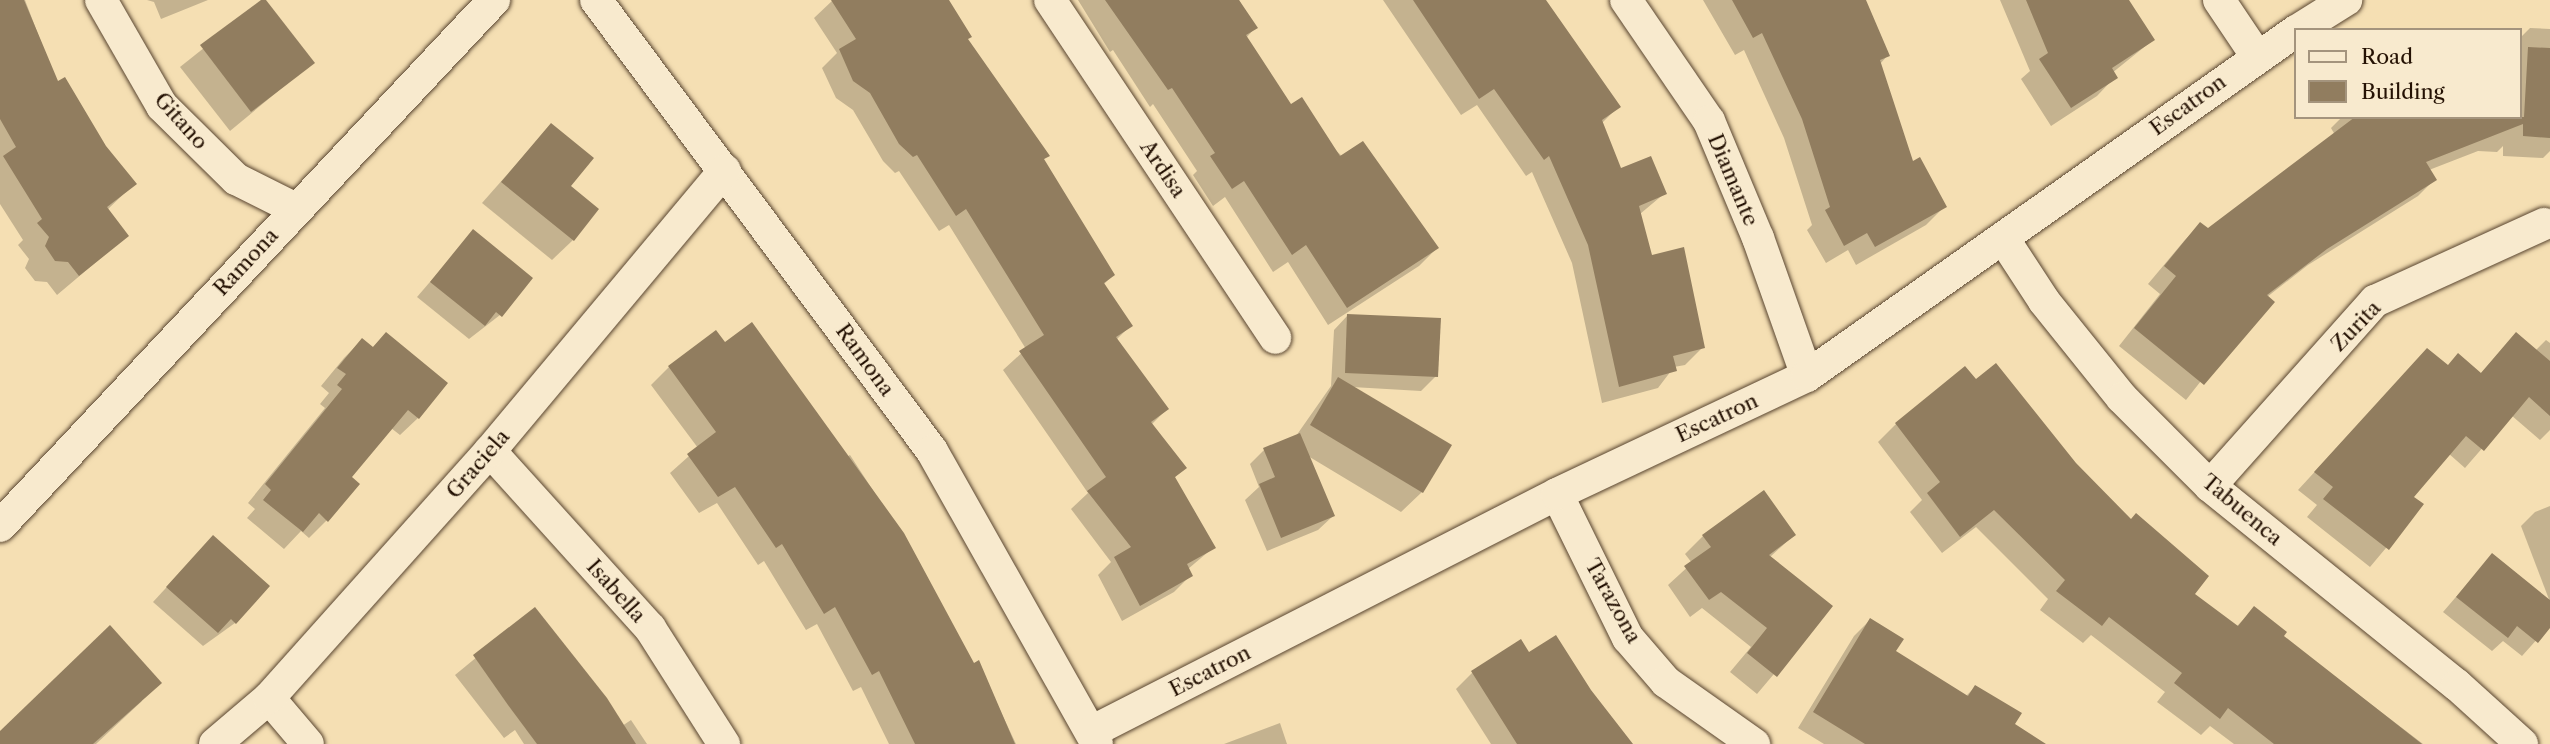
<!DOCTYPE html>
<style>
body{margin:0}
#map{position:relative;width:2550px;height:744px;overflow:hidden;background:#f5dfb3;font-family:"Libre Caslon Text",serif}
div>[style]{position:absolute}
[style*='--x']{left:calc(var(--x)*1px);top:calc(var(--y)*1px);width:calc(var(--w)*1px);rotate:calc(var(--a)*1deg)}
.shadow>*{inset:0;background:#0003}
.building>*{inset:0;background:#917d5f}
.roads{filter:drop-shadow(0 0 2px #594530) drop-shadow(0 0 2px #594530)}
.minor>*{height:32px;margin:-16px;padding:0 16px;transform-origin:16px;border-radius:16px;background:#f8eace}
span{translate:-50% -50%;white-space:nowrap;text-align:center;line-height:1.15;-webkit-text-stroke:5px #f8eace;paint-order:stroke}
.street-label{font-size:21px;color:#251204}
.legend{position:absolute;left:2294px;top:28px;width:228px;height:91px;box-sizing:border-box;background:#f8eace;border:2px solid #a4947d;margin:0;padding:9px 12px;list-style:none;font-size:21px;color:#251204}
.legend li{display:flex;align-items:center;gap:14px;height:35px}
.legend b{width:35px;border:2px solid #a4947d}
</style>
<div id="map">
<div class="shadow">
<div style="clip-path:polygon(0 0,25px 0,57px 84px,134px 184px,107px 210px,127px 236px,57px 295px,47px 282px,35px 281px,25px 268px,29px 259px,18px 245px,23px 240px,0 204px)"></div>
<div style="clip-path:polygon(147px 0,208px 0,161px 19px,154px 2px)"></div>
<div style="clip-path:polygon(264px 0,312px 63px,230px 131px,180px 67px)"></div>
<div style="clip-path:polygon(833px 0,937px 0,1048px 155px,1043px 160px,1113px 275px,1103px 285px,1130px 326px,1116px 340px,1167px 409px,1151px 425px,1184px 468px,1174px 478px,1214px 547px,1188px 569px,1191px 575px,1174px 592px,1122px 621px,1098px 575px,1111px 562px,1071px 509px,1088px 493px,1003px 370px,1026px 349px,949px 225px,939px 231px,899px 171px,895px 173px,883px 161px,853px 110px,836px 98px,822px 68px,837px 53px,814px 18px)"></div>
<div style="clip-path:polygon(1078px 0,1239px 0,1255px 28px,1246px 38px,1290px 106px,1437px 248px,1419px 266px,1328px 325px,1288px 262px,1273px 272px,1225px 197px,1213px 206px,1193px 175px,1197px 171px,1153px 104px,1150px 107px,1113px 50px,1110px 52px)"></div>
<div style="clip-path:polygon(1383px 0,1542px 0,1618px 107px,1602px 123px,1620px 171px,1665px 193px,1640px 214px,1651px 257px,1703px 347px,1685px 365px,1674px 367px,1658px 388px,1602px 403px,1572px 263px,1532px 172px,1526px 176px,1477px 105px,1461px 115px)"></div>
<div style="clip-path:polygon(1703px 0,1832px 0,1888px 55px,1880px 64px,1912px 163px,1945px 206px,1926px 225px,1856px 265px,1848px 250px,1826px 263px,1807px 230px,1812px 225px,1784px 138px,1744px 50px,1735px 55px)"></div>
<div style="clip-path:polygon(2000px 0,2127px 0,2153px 40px,2112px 73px,2115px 77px,2097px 96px,2051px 126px,2021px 79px,2030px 71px)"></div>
<div style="clip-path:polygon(2530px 28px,2550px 29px,2550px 151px,2543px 158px,2503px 156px,2503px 146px,2497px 152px,2478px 151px,2429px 170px,2435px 179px,2418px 196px,2308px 265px,2267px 297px,2186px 400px,2119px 346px,2160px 294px,2148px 284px,2184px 241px,2200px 224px,2208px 230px,2335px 135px,2331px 128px,2342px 117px,2520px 117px,2520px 38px)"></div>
<div style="clip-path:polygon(551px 125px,569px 186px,573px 240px,552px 260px,482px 203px)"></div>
<div style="clip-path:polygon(473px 232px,500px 315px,469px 339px,417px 297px)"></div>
<div style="clip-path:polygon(1348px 315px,1436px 376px,1421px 391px,1352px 387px,1422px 492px,1401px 512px,1308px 456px,1333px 516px,1318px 530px,1267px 551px,1245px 500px,1259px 487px,1250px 464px,1264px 450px,1296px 436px,1331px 386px,1334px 330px)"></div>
<div style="clip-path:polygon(386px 334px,418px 418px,400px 435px,391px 428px,350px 477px,327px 520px,309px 538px,301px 531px,284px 549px,247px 518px,255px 509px,248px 503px,325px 408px,320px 404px,329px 393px,321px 386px,344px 358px,362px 340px,372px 348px)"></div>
<div style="clip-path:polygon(2516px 334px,2535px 351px,2546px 340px,2550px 343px,2550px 430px,2540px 440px,2511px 415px,2465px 468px,2448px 453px,2411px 497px,2422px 505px,2370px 567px,2307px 517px,2317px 505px,2298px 490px,2410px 368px,2447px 367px,2480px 374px)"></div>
<div style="clip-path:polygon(725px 345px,845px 458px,850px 455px,917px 558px,973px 665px,978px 663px,1016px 744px,889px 744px,861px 687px,853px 691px,817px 624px,806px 630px,764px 561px,758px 565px,717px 503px,699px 513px,670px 473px,698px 448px,651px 385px,669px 367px)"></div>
<div style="clip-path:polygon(1975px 381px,2075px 464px,2192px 595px,2236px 627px,2255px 608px,2282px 636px,2423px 744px,2234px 744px,2210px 726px,2201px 735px,2157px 702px,2165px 692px,2091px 635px,2083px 643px,2040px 610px,2048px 599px,1976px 527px,1942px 553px,1910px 512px,1922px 500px,1878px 442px,1896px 424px)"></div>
<div style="clip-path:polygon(2550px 506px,2550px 602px,2521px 526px,2535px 512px)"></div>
<div style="clip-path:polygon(1794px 535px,1770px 557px,1831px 606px,1757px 694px,1730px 672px,1751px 647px,1702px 608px,1690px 617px,1668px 585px,1692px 563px,1685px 554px,1703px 536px)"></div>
<div style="clip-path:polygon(199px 552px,235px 623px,203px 646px,153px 602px)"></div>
<div style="clip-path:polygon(2492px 555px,2550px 602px,2550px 625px,2522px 656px,2503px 641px,2492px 651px,2443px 612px)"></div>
<div style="clip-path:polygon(535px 609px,622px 726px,631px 720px,647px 744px,524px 744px,515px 730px,504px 738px,455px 675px)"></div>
<div style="clip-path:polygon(1870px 620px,1894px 652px,1966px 696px,1975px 687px,2013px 725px,2043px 744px,1824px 744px,1798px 728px,1854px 636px)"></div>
<div style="clip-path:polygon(1529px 655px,1590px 691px,1631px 744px,1491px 744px,1456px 689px,1472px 673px)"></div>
<div style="clip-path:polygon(142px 701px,96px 744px,0 744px,0 731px)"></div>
<div style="clip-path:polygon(1280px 723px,1287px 744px,1224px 744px)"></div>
</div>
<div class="building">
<div style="clip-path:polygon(0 0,24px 0,58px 81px,65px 77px,106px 146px,137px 184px,107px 207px,129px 236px,79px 276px,68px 262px,55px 261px,45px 246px,49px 237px,37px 223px,42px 219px,3px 156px,16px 147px,0 119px)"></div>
<div style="clip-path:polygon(261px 0,266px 0,315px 63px,251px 112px,200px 45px)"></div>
<div style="clip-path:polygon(831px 0,949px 0,972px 37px,968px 39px,1050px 156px,1044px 159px,1115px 275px,1104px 283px,1133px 326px,1116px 337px,1169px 409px,1151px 422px,1187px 468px,1175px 477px,1216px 548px,1187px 564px,1193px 576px,1140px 606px,1114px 557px,1131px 547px,1087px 491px,1106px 477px,1019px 351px,1044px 335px,966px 209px,956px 216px,917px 155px,913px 157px,899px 144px,870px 93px,853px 81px,839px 49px,856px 39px)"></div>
<div style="clip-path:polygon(1105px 0,1239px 0,1258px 28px,1246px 35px,1291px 104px,1302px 97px,1340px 156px,1363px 141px,1439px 248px,1347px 308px,1306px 245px,1292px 255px,1244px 181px,1232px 189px,1210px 156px,1215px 153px,1172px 88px,1168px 90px)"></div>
<div style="clip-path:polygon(1413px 0,1546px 0,1621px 107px,1602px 120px,1621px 168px,1651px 156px,1667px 194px,1639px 206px,1652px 255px,1684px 247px,1705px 348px,1673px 356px,1677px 371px,1619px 387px,1588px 245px,1549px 156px,1544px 160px,1494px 89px,1479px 99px)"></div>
<div style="clip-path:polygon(1732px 0,1866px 0,1890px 56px,1880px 60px,1913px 161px,1920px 157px,1947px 207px,1875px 247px,1867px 233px,1844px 246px,1825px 210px,1830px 207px,1802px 119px,1762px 33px,1753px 38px)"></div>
<div style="clip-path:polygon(2026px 0,2129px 0,2155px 40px,2112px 68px,2118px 78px,2071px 108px,2039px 59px,2048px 53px)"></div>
<div style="clip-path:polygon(2528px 47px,2550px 48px,2550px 138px,2523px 136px,2523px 124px,2426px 162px,2437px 180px,2327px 249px,2267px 295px,2275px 302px,2204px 385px,2134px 328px,2176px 276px,2164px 266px,2200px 222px,2208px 228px,2355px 117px,2524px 117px)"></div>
<div style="clip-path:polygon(551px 123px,594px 158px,571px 186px,599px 209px,574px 241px,501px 182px)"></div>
<div style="clip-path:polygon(473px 229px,533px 278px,502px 317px,496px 312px,485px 326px,430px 282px)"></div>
<div style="clip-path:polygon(1347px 314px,1441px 318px,1438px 377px,1345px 373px)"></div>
<div style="clip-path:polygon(752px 322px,904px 533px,974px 663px,979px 660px,1015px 744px,915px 744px,879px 671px,872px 675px,835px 607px,824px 614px,782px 544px,776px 548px,735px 487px,718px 497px,687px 454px,716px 432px,668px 366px,716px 330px,725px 342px)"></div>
<div style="clip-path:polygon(386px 332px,448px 383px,419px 419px,408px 410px,352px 477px,360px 484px,328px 522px,319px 513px,303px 532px,263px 500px,271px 490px,265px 484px,342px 389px,337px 385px,346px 374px,337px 368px,362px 338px,373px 347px)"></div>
<div style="clip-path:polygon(2516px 332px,2550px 361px,2550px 416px,2529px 397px,2484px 451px,2466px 436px,2414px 497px,2424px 504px,2389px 550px,2323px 499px,2333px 487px,2314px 472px,2427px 348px,2448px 365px,2458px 353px,2481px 373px)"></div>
<div style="clip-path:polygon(1996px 363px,2076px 463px,2131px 519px,2136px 513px,2209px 576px,2195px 594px,2238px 626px,2254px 606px,2287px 632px,2284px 636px,2422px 744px,2274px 744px,2228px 708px,2220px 719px,2174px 683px,2182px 673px,2109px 617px,2102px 626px,2056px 591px,2065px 580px,1994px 510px,1960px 537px,1927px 493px,1940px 482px,1895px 423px,1965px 366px,1976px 379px)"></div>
<div style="clip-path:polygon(1338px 377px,1452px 445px,1423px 493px,1310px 425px)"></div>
<div style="clip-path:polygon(1300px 433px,1335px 516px,1281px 538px,1259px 484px,1275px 477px,1263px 448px)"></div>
<div style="clip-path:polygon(1764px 490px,1796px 535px,1769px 555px,1833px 606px,1777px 677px,1747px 653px,1767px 628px,1721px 592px,1709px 600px,1684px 566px,1711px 547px,1702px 535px)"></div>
<div style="clip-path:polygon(213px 535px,270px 586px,236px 624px,231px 619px,218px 633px,166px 587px)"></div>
<div style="clip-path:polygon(2492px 553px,2550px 600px,2550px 628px,2538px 643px,2517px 626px,2508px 638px,2456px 597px)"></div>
<div style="clip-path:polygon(535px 607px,607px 698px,636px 744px,537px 744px,508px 705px,473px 655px)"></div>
<div style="clip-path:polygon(1870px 618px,1904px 639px,1896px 651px,1968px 696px,1975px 685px,2022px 713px,2015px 724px,2046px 744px,1865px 744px,1813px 712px)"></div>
<div style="clip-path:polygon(110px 625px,162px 683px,93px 744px,0 744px,0 731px)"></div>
<div style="clip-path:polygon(1556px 635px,1591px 690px,1633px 744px,1517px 744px,1471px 671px,1521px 639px,1529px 652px)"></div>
</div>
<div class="roads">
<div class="minor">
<div style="--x:101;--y:0;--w:122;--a:60.1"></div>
<div style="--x:162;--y:106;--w:104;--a:44.6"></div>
<div style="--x:236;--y:179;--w:67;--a:26.6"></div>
<div style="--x:596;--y:0;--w:562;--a:53.31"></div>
<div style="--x:932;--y:451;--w:336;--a:60.6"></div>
<div style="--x:1050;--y:0;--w:406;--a:56.3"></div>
<div style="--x:1626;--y:0;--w:147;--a:55.6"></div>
<div style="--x:1709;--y:121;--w:127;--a:67.3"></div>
<div style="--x:1758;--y:238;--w:146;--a:70.5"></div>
<div style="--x:2219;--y:0;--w:66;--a:56.1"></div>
<div style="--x:2298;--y:30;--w:57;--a:-32"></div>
<div style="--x:2003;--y:238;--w:75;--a:56.9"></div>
<div style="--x:2044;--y:301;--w:124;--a:51.2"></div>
<div style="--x:2122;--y:398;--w:124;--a:45"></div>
<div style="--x:2210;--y:486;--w:317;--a:38.9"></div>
<div style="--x:2457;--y:685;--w:88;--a:42.2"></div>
<div style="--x:490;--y:451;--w:239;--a:47.9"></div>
<div style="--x:650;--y:628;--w:138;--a:57.5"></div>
<div style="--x:2210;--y:486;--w:248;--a:-48.3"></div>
<div style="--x:2375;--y:301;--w:186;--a:-24.5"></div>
<div style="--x:1557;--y:494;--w:161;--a:63.8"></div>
<div style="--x:1628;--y:638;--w:58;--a:49.2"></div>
<div style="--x:1666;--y:682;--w:108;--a:35.2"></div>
<div style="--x:0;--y:526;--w:722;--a:-46.8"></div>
<div style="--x:269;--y:698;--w:60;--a:49.7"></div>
<div style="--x:1093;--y:731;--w:521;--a:-27.06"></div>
<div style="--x:1557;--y:494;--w:276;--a:-25.3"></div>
<div style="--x:1807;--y:376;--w:598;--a:-35.2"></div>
<div style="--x:215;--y:744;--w:71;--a:-40.4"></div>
<div style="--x:269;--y:698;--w:331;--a:-48.2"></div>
<div style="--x:490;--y:451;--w:366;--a:-50.1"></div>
</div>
</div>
<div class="street-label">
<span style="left:2188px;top:105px;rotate:-36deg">Escatron</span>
<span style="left:181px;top:121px;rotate:48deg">Gitano</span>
<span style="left:1163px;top:169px;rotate:56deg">Ardisa</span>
<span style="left:1733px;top:180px;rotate:67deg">Diamante</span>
<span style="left:246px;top:262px;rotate:-47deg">Ramona</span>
<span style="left:2356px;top:326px;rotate:-46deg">Zurita</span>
<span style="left:865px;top:360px;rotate:54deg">Ramona</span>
<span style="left:1717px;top:418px;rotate:-25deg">Escatron</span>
<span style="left:478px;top:464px;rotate:-49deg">Graciela</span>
<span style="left:2242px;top:510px;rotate:40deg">Tabuenca</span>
<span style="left:616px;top:591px;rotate:48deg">Isabella</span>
<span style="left:1613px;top:601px;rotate:61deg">Tarazona</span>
<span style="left:1210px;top:671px;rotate:-27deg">Escatron</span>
</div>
<ul class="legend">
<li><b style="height:9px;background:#f8eace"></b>Road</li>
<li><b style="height:19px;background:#917d5f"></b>Building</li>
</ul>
</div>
